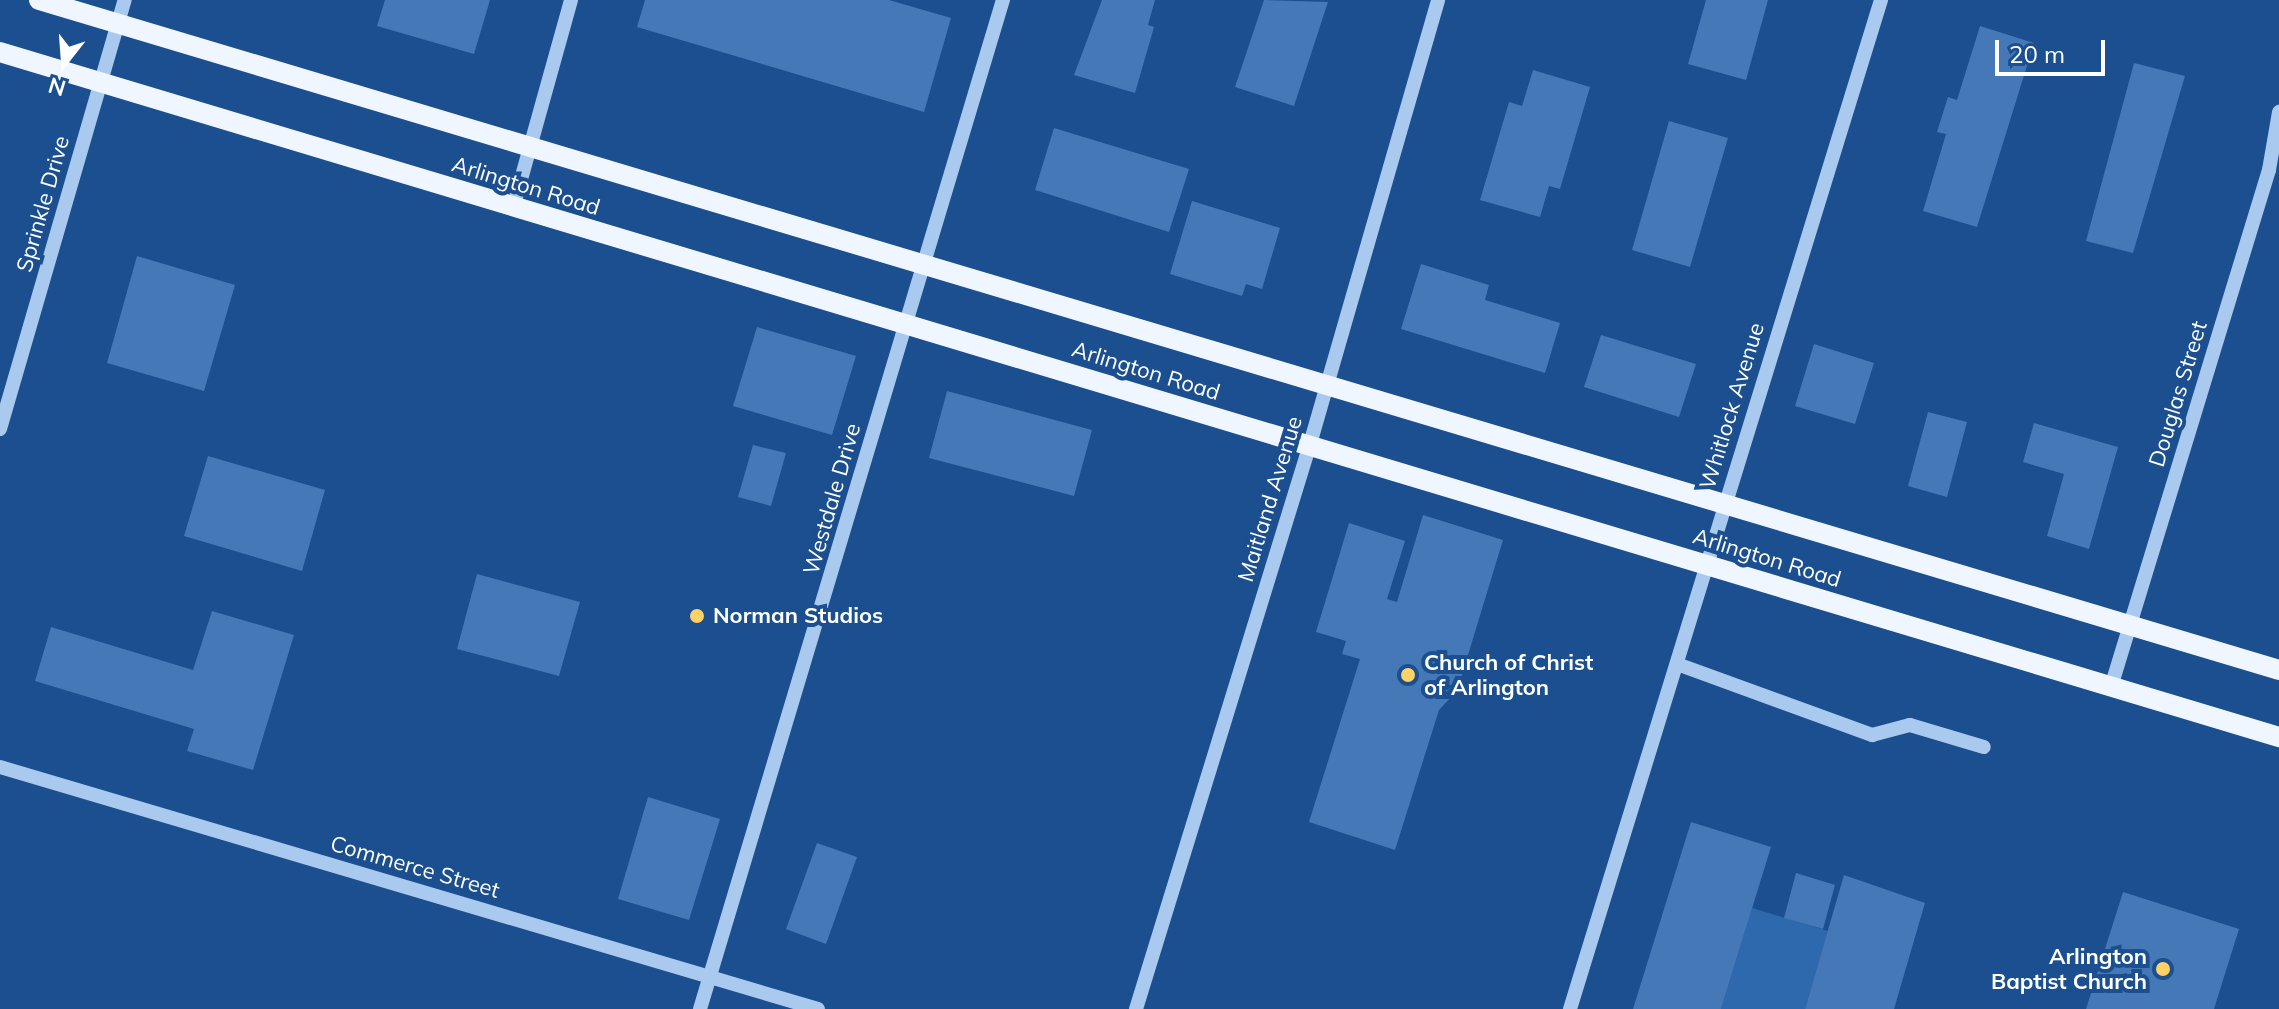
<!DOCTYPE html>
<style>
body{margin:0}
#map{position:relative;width:2279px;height:1009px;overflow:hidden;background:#1b4f8f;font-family:Mulish,sans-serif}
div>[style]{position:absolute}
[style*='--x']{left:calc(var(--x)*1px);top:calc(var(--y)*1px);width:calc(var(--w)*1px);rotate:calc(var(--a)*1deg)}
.green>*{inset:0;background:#2e69ad}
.building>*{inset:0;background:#4478b7}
.minor>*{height:14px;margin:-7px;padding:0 7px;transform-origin:7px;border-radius:7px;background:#a9c9ee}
.major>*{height:20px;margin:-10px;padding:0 10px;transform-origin:10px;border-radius:10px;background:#f0f6ff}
.dots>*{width:22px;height:22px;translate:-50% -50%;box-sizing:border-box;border:4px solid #1b4f8f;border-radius:50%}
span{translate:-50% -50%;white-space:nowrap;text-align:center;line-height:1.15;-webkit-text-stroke:8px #1b4f8f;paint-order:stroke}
.street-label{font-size:22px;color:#fff}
.poi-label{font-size:22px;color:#fff;font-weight:700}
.left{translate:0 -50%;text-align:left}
.right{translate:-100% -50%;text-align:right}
.north{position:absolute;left:24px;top:24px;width:80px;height:80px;-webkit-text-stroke:6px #1b4f8f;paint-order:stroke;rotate:197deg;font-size:22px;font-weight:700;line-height:32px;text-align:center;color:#fff}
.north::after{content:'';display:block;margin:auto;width:28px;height:36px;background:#fff;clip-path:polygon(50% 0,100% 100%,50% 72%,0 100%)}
.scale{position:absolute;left:1995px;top:40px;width:110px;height:36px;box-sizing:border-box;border:4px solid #fff;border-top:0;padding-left:10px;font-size:24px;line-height:28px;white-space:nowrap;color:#fff;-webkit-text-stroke:6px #1b4f8f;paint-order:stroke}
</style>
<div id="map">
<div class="green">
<div style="clip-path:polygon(1752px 908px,1828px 931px,1805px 1009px,1721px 1009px)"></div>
</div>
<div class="building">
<div style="clip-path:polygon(385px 0,490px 0,474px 54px,377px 26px)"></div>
<div style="clip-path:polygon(645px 0,889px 0,951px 18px,924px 112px,637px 27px)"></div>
<div style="clip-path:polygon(1102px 0,1155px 0,1148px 25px,1154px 27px,1135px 93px,1074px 75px)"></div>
<div style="clip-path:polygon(1264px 0,1328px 2px,1294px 106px,1235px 87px)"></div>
<div style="clip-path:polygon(1706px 0,1768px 0,1746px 80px,1688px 64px)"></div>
<div style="clip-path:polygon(1980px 26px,2034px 43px,1977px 227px,1923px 211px,1946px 134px,1937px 132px,1948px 97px,1957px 100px)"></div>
<div style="clip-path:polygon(2134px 63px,2185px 76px,2133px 253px,2086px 241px)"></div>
<div style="clip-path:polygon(1533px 70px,1590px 87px,1560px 189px,1549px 186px,1540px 217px,1480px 200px,1509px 102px,1522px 106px)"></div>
<div style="clip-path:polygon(1669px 121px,1728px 138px,1690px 267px,1632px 250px)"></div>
<div style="clip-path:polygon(1054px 128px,1189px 169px,1169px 232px,1035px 190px)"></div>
<div style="clip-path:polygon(1192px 201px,1280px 228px,1262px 289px,1246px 284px,1242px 296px,1170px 274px)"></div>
<div style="clip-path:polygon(137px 256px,235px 285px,204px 391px,107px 363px)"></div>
<div style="clip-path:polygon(1421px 264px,1489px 285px,1485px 300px,1560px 323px,1545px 373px,1401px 329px)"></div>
<div style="clip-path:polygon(757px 327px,856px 356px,832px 435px,733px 406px)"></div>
<div style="clip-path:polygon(1601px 335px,1696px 364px,1679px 417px,1584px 387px)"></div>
<div style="clip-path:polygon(1814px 344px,1874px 363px,1855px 424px,1795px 406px)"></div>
<div style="clip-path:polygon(947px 391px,1092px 430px,1074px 496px,929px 458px)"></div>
<div style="clip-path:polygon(1928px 412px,1967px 422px,1947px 497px,1908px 486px)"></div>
<div style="clip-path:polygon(2034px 423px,2118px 447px,2089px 549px,2047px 536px,2064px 474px,2023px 462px)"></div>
<div style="clip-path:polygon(753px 445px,786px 453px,771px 506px,738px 497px)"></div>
<div style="clip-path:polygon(208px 456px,325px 490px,302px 571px,184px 536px)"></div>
<div style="clip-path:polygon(1423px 515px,1503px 540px,1457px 691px,1439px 710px,1395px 850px,1309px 822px,1360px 659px,1342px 654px,1346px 641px,1316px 632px,1349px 523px,1405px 541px,1387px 599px,1397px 602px)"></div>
<div style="clip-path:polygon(477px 574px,580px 602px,559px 676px,457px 649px)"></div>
<div style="clip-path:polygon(212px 611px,294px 635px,253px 770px,187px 751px,194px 729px,35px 681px,51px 627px,193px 670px)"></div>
<div style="clip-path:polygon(648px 797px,720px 819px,689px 920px,618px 899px)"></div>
<div style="clip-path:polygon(1691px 822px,1771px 847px,1721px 1009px,1633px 1009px)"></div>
<div style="clip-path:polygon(817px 843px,857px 857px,826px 944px,786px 929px)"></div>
<div style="clip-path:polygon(1796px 873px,1835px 885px,1823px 929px,1784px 918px)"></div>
<div style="clip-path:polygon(1844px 875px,1925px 903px,1894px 1009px,1805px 1009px)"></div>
<div style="clip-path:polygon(2123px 892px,2239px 929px,2214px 1009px,2086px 1009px)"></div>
</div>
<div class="minor">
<div style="--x:513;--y:208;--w:216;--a:-74.4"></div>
<div style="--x:0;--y:429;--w:447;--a:-73.8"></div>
<div style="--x:1677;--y:664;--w:208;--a:20"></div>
<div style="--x:1872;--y:735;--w:39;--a:-15"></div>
<div style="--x:1910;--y:725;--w:77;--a:16.6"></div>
<div style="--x:2111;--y:687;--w:541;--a:-73.01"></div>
<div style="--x:2269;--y:170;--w:59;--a:-80.2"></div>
<div style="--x:0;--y:767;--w:853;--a:16.48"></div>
<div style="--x:700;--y:1009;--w:1054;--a:-73.29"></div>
<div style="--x:1136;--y:1009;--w:591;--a:-72.88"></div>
<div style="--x:1310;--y:444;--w:462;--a:-73.9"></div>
<div style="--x:1570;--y:1009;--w:1056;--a:-72.87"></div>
</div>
<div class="major">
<div style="--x:39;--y:0;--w:2338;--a:16.65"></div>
<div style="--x:0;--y:52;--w:2380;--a:16.73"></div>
</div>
<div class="dots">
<div style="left:697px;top:616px;background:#ffd166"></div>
<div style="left:1408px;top:675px;background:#ffd166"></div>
<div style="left:2163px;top:969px;background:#ffd166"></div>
</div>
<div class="street-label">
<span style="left:526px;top:186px;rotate:17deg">Arlington Road</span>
<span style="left:43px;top:204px;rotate:-74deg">Sprinkle Drive</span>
<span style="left:1146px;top:371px;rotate:17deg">Arlington Road</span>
<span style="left:2178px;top:394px;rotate:-73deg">Douglas Street</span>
<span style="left:1732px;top:406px;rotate:-73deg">Whitlock Avenue</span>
<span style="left:832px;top:499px;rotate:-74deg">Westdale Drive</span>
<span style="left:1270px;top:499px;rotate:-73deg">Maitland Avenue</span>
<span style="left:1767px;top:558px;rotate:17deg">Arlington Road</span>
<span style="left:415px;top:867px;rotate:16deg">Commerce Street</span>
</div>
<div class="poi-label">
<span class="left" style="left:713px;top:616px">Norman Studios</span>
<span class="left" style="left:1424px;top:675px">Church of Christ<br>of Arlington</span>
<span class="right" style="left:2147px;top:969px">Arlington<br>Baptist Church</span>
</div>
<div class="north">N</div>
<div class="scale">20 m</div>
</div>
